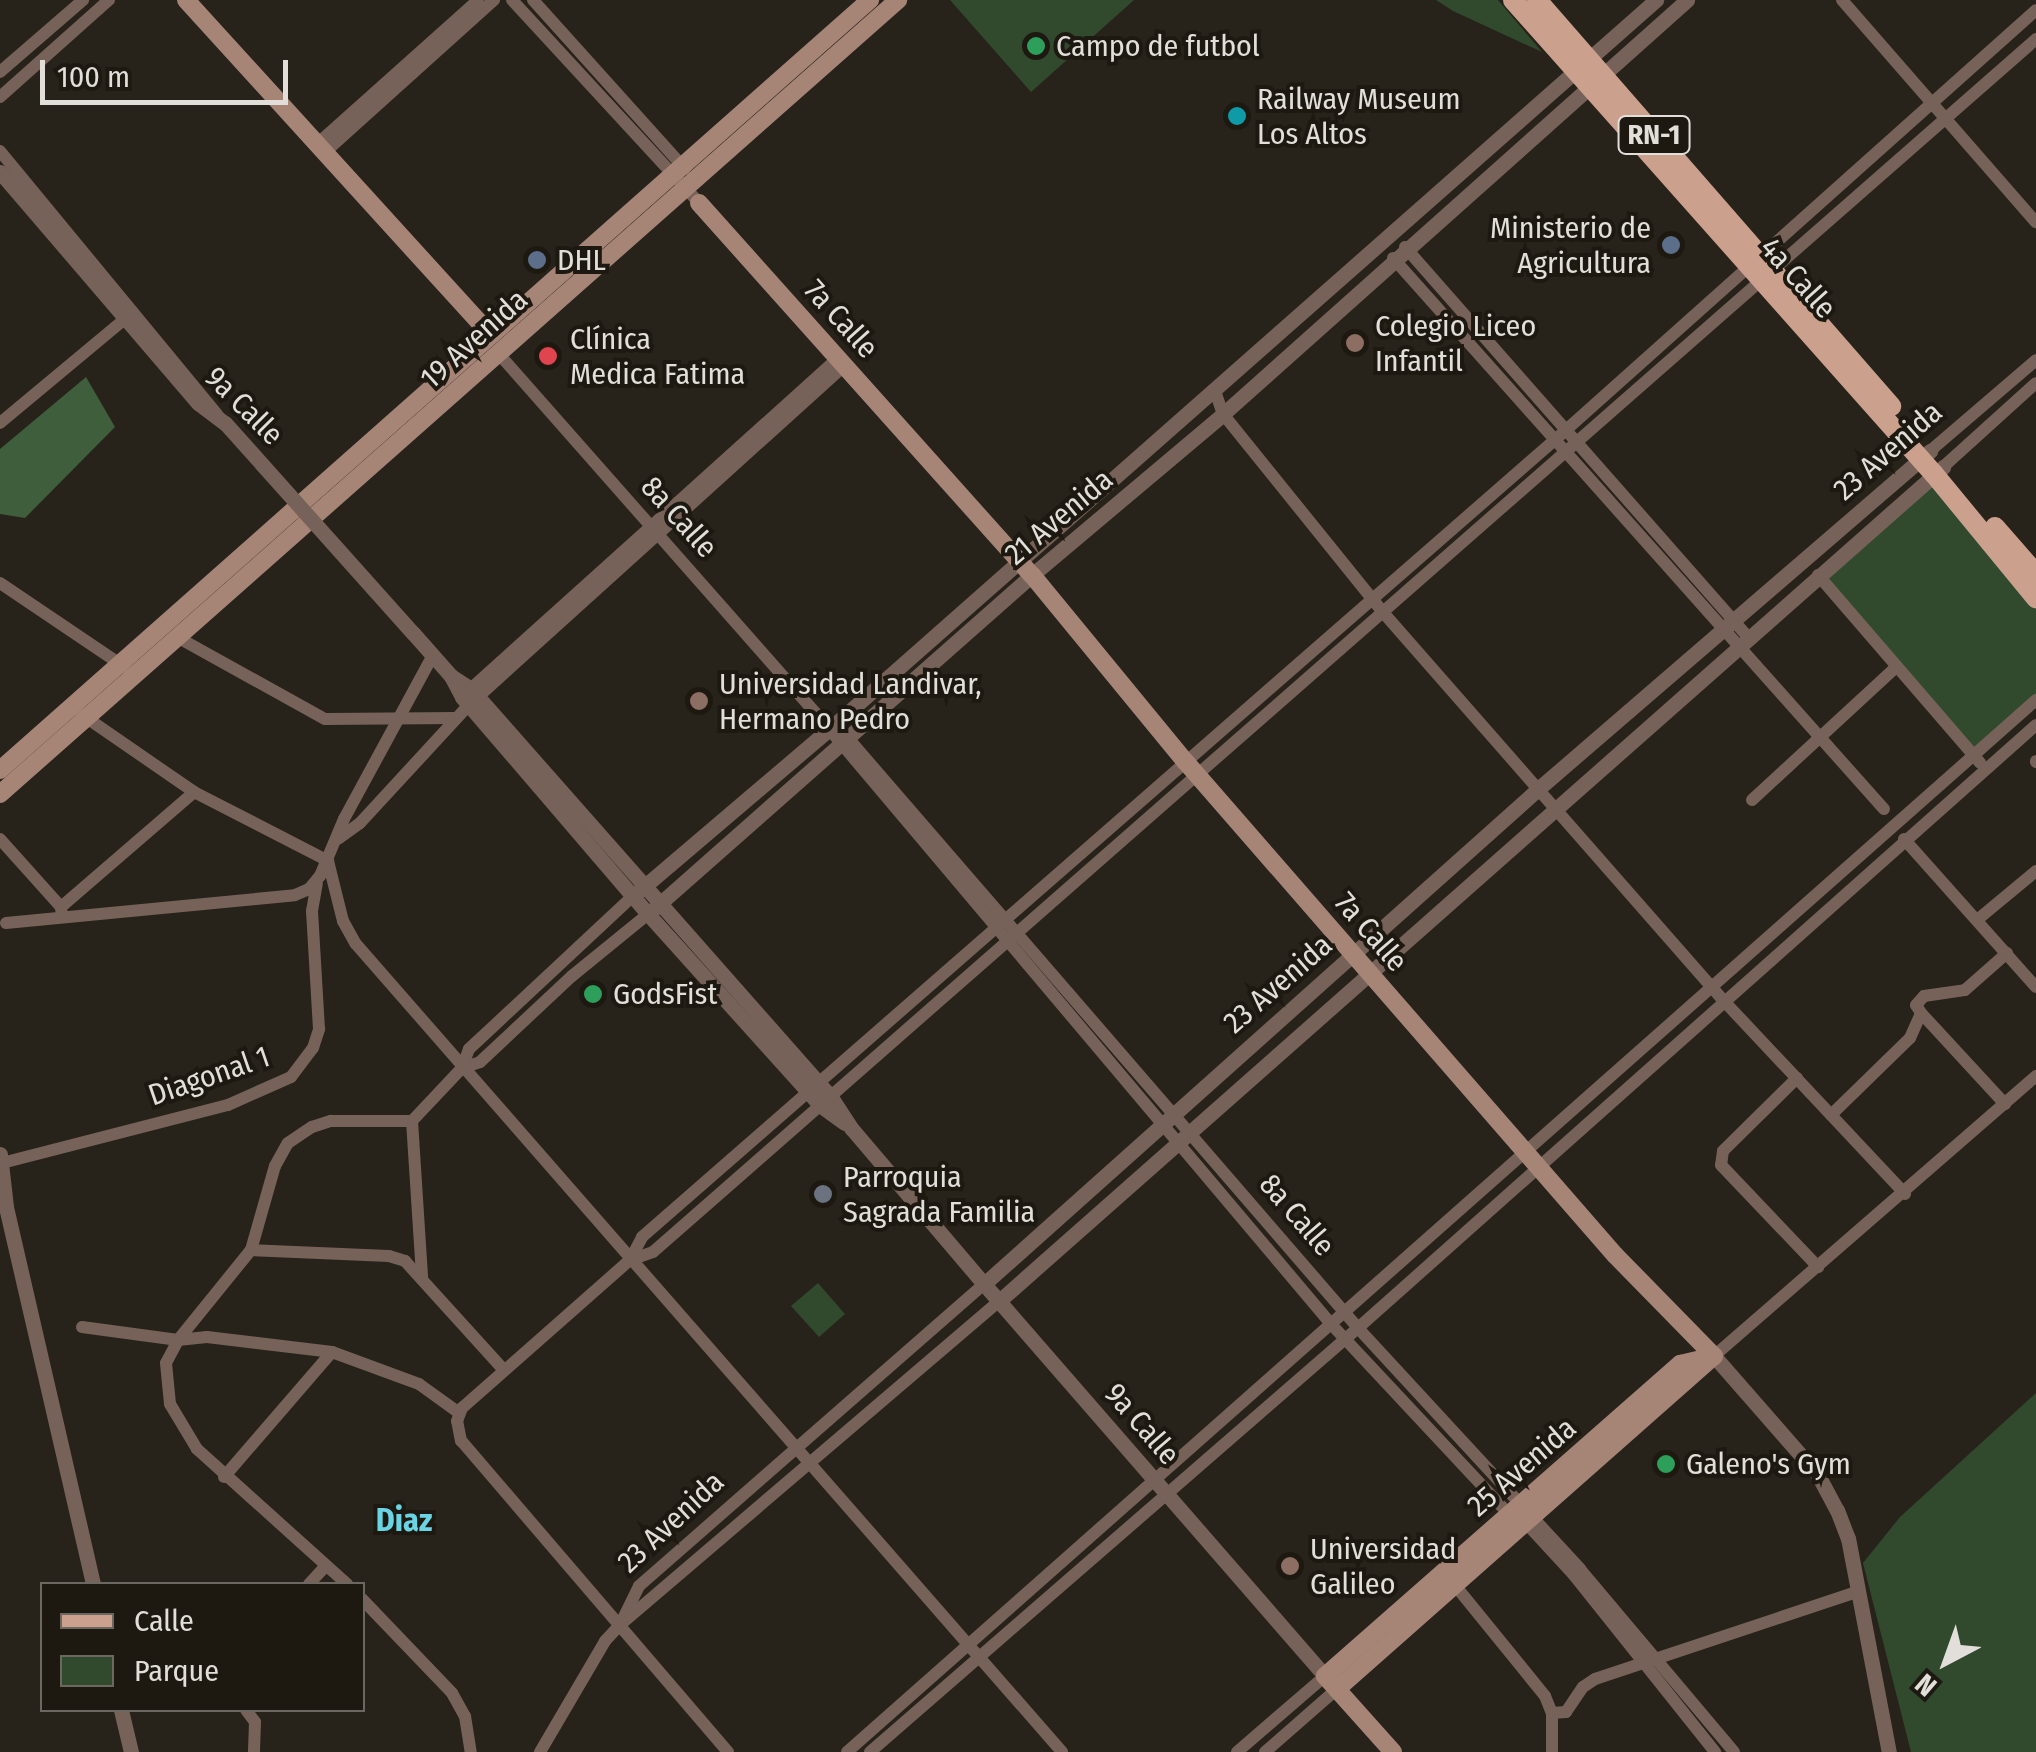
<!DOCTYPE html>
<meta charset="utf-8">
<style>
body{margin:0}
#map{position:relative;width:2036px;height:1752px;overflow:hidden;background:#27221a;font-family:"Fira Sans Condensed",sans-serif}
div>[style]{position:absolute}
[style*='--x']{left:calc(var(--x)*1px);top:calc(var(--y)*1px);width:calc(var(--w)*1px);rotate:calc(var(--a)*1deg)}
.green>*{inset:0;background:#314a2e}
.forest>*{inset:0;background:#3f5e3b}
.minor>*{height:12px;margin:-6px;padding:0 6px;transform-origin:6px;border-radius:6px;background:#766259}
.tertiary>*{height:15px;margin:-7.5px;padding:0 7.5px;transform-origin:7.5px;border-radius:7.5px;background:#766259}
.secondary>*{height:18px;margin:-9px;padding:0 9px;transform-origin:9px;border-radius:9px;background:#a68577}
.primary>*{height:20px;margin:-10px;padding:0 10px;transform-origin:10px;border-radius:10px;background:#cba18e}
.tertiary-bridge>*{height:15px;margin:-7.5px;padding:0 7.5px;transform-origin:7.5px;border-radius:7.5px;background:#766259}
.dots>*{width:28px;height:28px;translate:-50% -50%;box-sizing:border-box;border:5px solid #1d1911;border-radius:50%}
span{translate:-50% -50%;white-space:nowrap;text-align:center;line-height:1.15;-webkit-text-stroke:8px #1d1911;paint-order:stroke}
.shield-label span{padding:2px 8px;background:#1d1911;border:2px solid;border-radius:8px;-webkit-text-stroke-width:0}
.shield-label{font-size:28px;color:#e2dfda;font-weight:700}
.poi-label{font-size:30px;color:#e2dfda}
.left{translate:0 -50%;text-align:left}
.right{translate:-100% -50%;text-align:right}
.street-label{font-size:30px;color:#e2dfda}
.neighbourhood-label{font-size:32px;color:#6ad3e4;font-weight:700}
.legend{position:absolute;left:40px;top:1582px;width:325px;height:130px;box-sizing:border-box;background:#1d1911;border:2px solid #6c6861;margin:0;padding:12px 18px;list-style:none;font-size:30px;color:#e2dfda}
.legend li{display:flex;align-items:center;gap:20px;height:50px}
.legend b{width:50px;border:2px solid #6c6861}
.north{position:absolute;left:1896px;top:1612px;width:100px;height:100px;-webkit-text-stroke:8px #1d1911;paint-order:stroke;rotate:221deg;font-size:28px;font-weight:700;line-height:40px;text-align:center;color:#e2dfda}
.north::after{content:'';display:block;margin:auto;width:35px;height:45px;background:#e2dfda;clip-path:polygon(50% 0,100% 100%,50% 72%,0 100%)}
.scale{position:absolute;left:40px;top:60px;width:248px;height:45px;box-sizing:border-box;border:5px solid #e2dfda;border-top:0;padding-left:12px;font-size:30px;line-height:35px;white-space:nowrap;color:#e2dfda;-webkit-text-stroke:8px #1d1911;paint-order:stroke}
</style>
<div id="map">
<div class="green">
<div style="clip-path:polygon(950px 0,1134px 0,1031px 92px)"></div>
<div style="clip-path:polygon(1436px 0,1498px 0,1542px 52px,1453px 11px)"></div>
<div style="clip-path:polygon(1934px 474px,2036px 598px,2036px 699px,1974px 754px,1820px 572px)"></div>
<div style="clip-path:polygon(818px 1283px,845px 1314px,819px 1337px,791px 1306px)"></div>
<div style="clip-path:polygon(2036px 1393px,2036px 1752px,1911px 1752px,1863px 1563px,1900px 1517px)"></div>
</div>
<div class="forest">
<div style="clip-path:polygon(86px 377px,115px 427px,25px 518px,0 514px,0 449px)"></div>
</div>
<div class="minor">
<div style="--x:512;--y:0;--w:276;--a:47.3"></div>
<div style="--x:533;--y:0;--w:227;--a:48"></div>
<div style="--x:1842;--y:0;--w:295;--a:48.9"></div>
<div style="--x:0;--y:72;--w:110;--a:-40.9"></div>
<div style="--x:0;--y:97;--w:146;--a:-41.7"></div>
<div style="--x:316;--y:145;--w:217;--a:-41.8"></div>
<div style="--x:0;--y:151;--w:342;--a:50.5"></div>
<div style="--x:324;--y:153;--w:229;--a:-42"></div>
<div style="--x:1405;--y:247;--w:519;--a:48.67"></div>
<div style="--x:1393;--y:258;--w:738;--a:48.3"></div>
<div style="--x:499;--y:354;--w:482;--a:48.6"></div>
<div style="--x:818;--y:716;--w:796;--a:49.84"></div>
<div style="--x:1331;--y:1324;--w:262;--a:46.9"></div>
<div style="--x:1510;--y:1515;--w:17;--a:25"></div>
<div style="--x:1525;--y:1522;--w:71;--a:47.3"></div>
<div style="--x:1573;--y:1574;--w:228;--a:51.4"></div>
<div style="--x:1215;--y:391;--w:24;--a:71"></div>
<div style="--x:1223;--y:414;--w:252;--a:51.1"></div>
<div style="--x:1381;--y:610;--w:519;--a:48.75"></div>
<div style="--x:1723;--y:1000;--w:266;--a:46.8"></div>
<div style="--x:0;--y:423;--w:173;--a:-39.8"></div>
<div style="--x:1930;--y:451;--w:140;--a:-40.6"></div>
<div style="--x:1943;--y:467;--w:125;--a:-42.1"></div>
<div style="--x:1818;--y:575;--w:248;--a:49.2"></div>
<div style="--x:0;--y:583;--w:152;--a:34"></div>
<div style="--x:177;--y:637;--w:169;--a:29"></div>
<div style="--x:325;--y:719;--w:131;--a:-0.4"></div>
<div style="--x:466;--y:693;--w:501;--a:-42"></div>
<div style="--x:81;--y:714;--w:137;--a:34.6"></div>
<div style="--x:194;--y:792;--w:151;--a:27.2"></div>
<div style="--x:841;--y:730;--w:791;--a:49.15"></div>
<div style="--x:1358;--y:1328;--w:328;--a:47.3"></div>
<div style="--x:1580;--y:1569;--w:239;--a:49.9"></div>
<div style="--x:2036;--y:761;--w:1;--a:90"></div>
<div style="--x:1752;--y:800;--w:196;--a:-42.7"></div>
<div style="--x:0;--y:839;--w:91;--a:48.1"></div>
<div style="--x:338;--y:839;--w:27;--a:-36"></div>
<div style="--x:360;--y:823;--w:161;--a:-47.3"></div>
<div style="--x:469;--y:705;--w:507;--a:-42.12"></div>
<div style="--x:1904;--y:839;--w:198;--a:48.3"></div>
<div style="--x:328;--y:861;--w:62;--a:76"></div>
<div style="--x:343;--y:921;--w:26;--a:61"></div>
<div style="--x:356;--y:944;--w:1073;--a:48.85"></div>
<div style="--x:62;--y:917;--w:10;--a:-96"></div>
<div style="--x:61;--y:907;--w:176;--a:-40.8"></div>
<div style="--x:1977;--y:920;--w:77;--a:-39.7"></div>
<div style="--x:6;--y:923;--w:290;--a:-5.5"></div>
<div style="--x:295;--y:895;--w:15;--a:-23"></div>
<div style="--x:309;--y:889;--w:17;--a:-50"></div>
<div style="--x:320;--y:876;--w:62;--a:-67.2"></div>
<div style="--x:344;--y:819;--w:187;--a:-61.5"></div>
<div style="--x:1921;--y:1013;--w:9;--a:-122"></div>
<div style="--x:1916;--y:1005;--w:12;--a:-48"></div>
<div style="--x:1924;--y:996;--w:41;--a:-8.3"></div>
<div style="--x:1965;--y:990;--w:56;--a:-41.4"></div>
<div style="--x:462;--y:1068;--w:19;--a:-18"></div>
<div style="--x:480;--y:1062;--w:126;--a:-43.1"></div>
<div style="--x:572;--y:976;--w:98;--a:-39.2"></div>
<div style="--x:1797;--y:1078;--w:104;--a:135.4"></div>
<div style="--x:1723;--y:1151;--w:14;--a:98"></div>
<div style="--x:1721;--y:1165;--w:141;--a:46.4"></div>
<div style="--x:1831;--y:1115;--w:110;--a:-44.3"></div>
<div style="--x:1910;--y:1038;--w:27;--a:-66"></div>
<div style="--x:1921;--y:1013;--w:124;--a:47.3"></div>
<div style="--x:412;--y:1121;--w:73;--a:-46.7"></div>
<div style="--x:462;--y:1068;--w:20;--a:-70"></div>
<div style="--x:469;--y:1049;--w:224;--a:-43"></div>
<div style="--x:412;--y:1121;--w:156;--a:86.3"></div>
<div style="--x:2;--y:1163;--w:233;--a:-14.4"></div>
<div style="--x:228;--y:1105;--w:69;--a:-24"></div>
<div style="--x:291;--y:1077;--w:36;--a:-53"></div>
<div style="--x:313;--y:1048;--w:20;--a:-72"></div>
<div style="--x:319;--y:1029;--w:118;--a:-93.4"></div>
<div style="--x:312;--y:911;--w:28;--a:-80"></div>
<div style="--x:251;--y:1250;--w:138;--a:2.5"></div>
<div style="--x:389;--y:1256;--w:17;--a:17"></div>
<div style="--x:405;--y:1261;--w:147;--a:47.8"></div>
<div style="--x:630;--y:1260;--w:24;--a:-19"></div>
<div style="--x:653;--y:1252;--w:1840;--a:-41.25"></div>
<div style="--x:82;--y:1327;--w:97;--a:7.7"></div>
<div style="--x:178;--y:1340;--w:29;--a:-6"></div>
<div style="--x:207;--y:1337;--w:126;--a:6.8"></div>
<div style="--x:332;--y:1352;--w:93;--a:20.2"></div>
<div style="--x:419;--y:1384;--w:49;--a:35.9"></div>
<div style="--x:1714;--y:1356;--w:427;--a:-41"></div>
<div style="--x:224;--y:1477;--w:165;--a:-49.2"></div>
<div style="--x:309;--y:1584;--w:25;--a:-47"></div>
<div style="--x:347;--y:1584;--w:202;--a:-138"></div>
<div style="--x:197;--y:1449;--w:52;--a:-121"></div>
<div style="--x:170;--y:1404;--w:41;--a:-95.6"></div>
<div style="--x:166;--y:1363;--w:26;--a:-62"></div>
<div style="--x:178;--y:1340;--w:116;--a:-51"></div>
<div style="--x:251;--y:1250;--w:87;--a:-74.1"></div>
<div style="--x:275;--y:1166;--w:26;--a:-61"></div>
<div style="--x:288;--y:1143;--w:29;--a:-34"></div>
<div style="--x:312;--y:1127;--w:20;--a:-18"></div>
<div style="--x:331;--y:1121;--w:81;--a:0"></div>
<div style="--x:1454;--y:1584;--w:144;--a:50.9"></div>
<div style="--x:1545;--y:1696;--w:18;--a:68"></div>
<div style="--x:1552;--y:1713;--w:39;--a:90"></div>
<div style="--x:362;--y:1599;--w:130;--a:46.2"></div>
<div style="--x:452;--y:1693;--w:26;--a:61"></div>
<div style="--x:465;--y:1716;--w:36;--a:81"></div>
<div style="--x:620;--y:1625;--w:43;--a:-64"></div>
<div style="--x:639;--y:1586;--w:459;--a:-41.2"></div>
<div style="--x:246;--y:1710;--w:15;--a:53"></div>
<div style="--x:255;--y:1722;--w:30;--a:92"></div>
<div style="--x:1552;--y:1713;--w:14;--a:-4"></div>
<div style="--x:1566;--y:1712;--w:30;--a:-56"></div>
<div style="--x:1583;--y:1687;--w:14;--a:-34"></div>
<div style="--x:1595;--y:1679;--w:278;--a:-18.4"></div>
<div style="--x:540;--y:1752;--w:129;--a:-59.6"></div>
<div style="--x:605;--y:1641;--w:22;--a:-47"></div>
<div style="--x:620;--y:1625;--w:499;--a:-40.5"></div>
<div style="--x:728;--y:1752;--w:410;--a:-130.6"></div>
<div style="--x:461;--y:1441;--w:20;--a:-101"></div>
<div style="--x:457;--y:1421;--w:14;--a:-69"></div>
<div style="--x:462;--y:1408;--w:224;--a:-41.4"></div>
<div style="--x:630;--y:1260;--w:26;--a:-62"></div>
<div style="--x:642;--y:1237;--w:1227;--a:-41.13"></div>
<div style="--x:1566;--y:430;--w:630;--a:-41.78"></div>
<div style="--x:847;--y:1752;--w:1588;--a:-41.5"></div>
<div style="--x:870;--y:1752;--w:646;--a:-40.99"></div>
<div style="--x:1358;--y:1328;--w:907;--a:-41.65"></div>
<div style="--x:1237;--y:1752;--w:116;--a:-40.8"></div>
<div style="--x:1265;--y:1752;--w:96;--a:-41.2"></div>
</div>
<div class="tertiary">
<div style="--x:0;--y:172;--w:304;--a:49.4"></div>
<div style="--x:198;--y:403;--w:34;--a:37"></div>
<div style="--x:413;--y:633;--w:57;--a:48.5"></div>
<div style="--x:451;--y:676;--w:24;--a:33"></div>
<div style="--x:471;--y:689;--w:544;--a:48.58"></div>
<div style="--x:831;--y:1097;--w:38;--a:57"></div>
<div style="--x:852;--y:1129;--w:204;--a:49.6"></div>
<div style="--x:984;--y:1284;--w:520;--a:48.98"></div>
<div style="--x:451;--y:676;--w:24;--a:62"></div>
<div style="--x:462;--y:697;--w:286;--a:49.4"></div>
<div style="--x:648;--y:914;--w:258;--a:48"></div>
<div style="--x:821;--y:1106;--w:29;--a:36"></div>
<div style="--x:633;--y:896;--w:265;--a:-40.4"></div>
<div style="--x:835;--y:724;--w:1095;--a:-41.41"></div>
<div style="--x:648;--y:914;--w:512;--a:-41.44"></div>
<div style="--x:1032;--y:575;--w:250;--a:-40.1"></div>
<div style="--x:1223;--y:414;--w:622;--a:-41.74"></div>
<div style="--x:0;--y:1154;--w:53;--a:83.5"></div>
<div style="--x:6;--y:1207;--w:387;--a:77"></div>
<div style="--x:984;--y:1284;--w:743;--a:-41.78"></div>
<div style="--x:1538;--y:789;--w:518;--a:-40.77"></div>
<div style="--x:999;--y:1301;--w:1260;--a:-41.46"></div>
<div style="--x:1714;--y:1356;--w:158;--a:48.8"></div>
<div style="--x:1818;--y:1475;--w:40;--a:62"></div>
<div style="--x:1837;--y:1510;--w:30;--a:69"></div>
<div style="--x:1848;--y:1538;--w:218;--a:79.2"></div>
<div style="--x:121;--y:1710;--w:43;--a:76.6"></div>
</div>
<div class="secondary">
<div style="--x:186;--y:0;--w:453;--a:47.7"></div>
<div style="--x:699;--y:203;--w:499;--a:48.2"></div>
<div style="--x:1032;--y:575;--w:241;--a:50.6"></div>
<div style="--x:1185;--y:761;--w:655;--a:48.96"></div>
<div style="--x:1615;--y:1255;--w:141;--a:45.6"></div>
<div style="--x:0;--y:770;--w:1162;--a:-41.51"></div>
<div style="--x:0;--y:794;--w:1199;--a:-41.48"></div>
<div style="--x:1337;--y:1689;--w:503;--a:-41.45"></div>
<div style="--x:1393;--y:1752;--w:102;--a:-131.8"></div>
<div style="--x:1325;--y:1676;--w:473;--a:-41.3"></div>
<div style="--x:1680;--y:1364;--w:35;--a:-13"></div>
</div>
<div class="primary">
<div style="--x:1513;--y:0;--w:634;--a:48.39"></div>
<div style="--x:1934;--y:474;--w:161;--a:50.6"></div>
<div style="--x:1537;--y:0;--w:539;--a:48.91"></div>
<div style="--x:1995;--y:527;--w:62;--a:48.9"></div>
</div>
<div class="tertiary-bridge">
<div style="--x:225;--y:423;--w:282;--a:48.2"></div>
</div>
<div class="dots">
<div style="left:1036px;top:46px;background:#2e9e5b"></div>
<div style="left:1237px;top:116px;background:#0f9aa8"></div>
<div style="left:1671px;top:245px;background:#5c6f8a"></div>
<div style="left:537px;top:260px;background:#5c6f8a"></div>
<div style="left:1355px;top:343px;background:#8d6e63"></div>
<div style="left:548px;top:356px;background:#e0444e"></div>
<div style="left:699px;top:701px;background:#8d6e63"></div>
<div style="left:593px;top:994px;background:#2e9e5b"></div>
<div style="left:823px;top:1194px;background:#6b7280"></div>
<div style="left:1666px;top:1464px;background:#2e9e5b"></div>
<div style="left:1290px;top:1566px;background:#8d6e63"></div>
</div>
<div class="shield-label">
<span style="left:1654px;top:135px">RN-1</span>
</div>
<div class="poi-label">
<span class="left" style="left:1056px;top:46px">Campo de futbol</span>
<span class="left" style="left:1257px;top:116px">Railway Museum<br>Los Altos</span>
<span class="right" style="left:1651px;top:245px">Ministerio de<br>Agricultura</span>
<span class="left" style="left:557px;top:260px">DHL</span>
<span class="left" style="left:1375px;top:343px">Colegio Liceo<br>Infantil</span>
<span class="left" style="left:570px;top:356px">Clínica<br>Medica Fatima</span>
<span class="left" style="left:719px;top:701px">Universidad Landivar,<br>Hermano Pedro</span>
<span class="left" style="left:613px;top:994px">GodsFist</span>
<span class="left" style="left:843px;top:1194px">Parroquia<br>Sagrada Familia</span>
<span class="left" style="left:1686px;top:1464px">Galeno's Gym</span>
<span class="left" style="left:1310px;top:1566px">Universidad<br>Galileo</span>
</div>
<div class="street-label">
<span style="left:1798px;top:278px;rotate:48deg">4a Calle</span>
<span style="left:841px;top:319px;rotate:48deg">7a Calle</span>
<span style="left:474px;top:339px;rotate:-42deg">19 Avenida</span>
<span style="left:244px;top:406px;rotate:45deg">9a Calle</span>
<span style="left:1888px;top:451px;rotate:-41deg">23 Avenida</span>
<span style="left:679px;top:517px;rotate:48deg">8a Calle</span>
<span style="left:1059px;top:517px;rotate:-40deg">21 Avenida</span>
<span style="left:1371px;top:932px;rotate:49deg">7a Calle</span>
<span style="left:1278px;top:984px;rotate:-41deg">23 Avenida</span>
<span style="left:209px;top:1076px;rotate:-19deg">Diagonal 1</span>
<span style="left:1297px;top:1215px;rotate:49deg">8a Calle</span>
<span style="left:1142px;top:1424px;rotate:49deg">9a Calle</span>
<span style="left:1522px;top:1467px;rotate:-41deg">25 Avenida</span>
<span style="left:671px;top:1522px;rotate:-43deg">23 Avenida</span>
</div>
<div class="neighbourhood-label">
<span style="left:404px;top:1520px">Diaz</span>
</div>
<ul class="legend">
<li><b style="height:12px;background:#cba18e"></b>Calle</li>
<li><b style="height:28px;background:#314a2e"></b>Parque</li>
</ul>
<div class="north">N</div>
<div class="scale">100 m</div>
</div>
